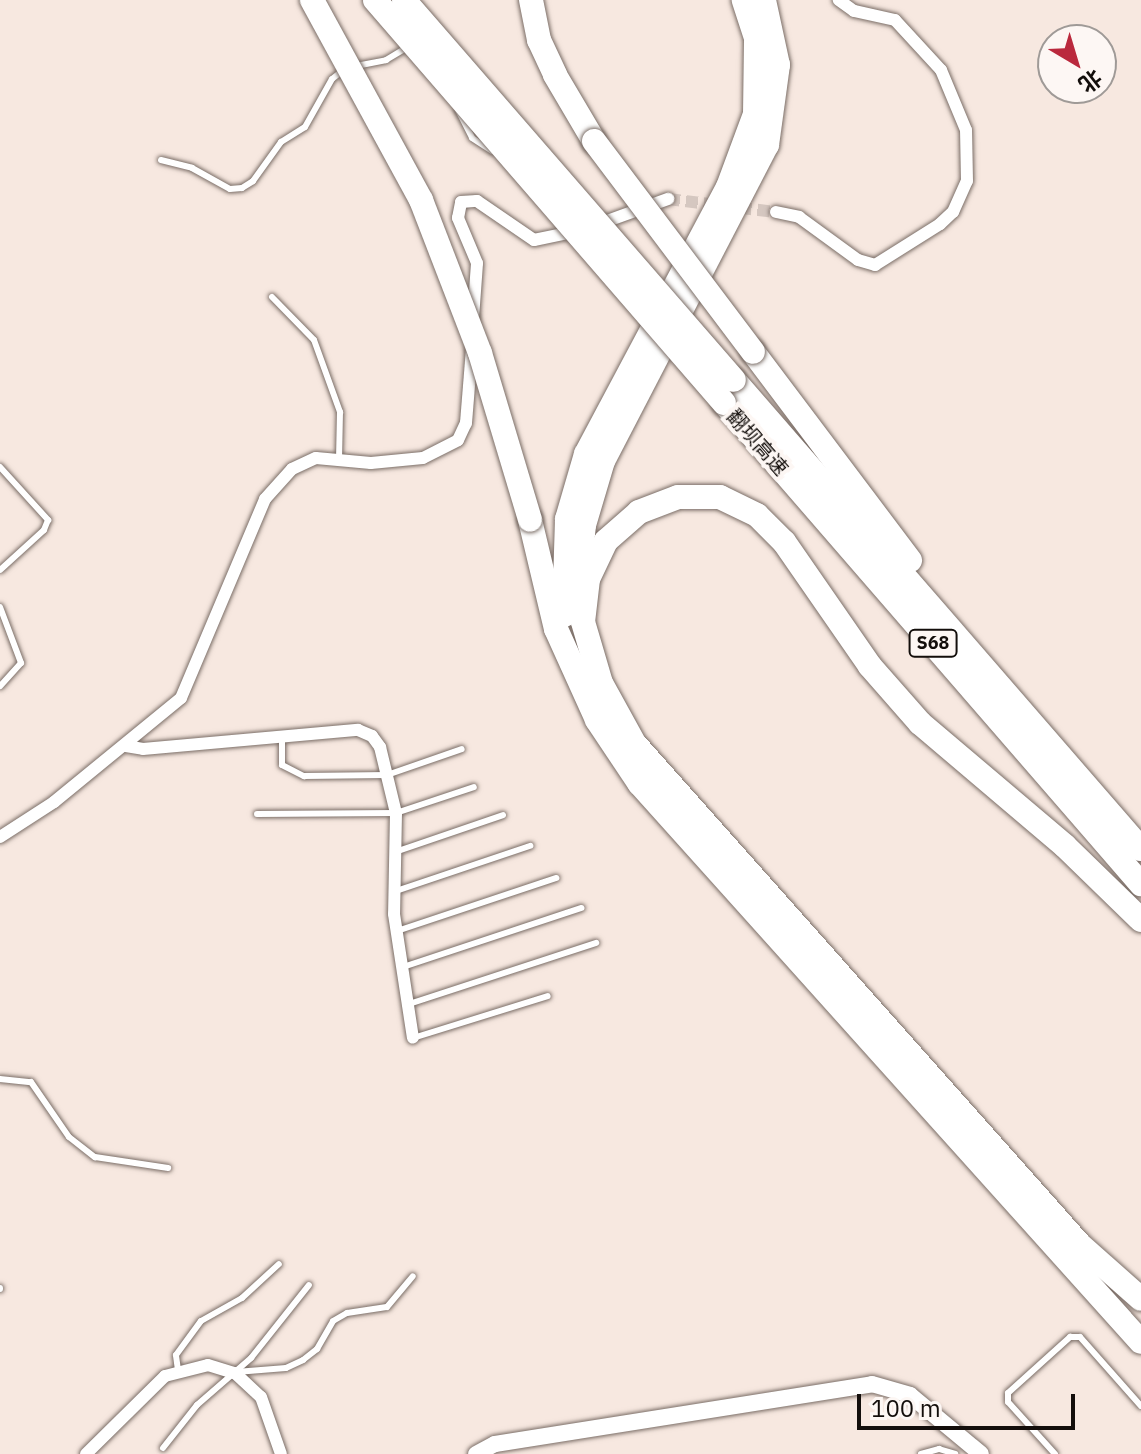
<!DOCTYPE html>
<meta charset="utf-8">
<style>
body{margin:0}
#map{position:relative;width:1141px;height:1454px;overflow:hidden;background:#f7e8e0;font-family:"IBM Plex Sans","Noto Sans SC",sans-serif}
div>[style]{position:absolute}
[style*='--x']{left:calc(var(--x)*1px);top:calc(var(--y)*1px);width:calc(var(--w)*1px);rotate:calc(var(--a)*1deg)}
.minor-tunnel>*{height:12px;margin-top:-6px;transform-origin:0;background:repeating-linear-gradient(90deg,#d5c7c0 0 12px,transparent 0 18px)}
.roads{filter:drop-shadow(0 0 2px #7a6d66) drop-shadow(0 0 2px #7a6d66)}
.service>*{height:6px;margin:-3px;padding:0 3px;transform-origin:3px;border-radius:3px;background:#fff}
.minor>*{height:12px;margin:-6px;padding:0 6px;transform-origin:6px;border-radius:6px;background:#fff}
.tertiary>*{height:16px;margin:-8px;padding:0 8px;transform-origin:8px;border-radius:8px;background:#fff}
.motorway>*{height:24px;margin:-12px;padding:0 12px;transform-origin:12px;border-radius:12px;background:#fff}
.bridges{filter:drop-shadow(0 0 2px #7a6d66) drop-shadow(0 0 2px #7a6d66)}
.motorway-bridge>*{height:24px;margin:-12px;padding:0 12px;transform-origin:12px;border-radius:12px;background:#fff}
span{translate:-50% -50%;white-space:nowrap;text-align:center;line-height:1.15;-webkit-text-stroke:8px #fdf7f4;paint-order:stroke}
.shield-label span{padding:2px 6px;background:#fdf7f4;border:2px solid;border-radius:6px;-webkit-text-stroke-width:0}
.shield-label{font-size:18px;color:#130e0b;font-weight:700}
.street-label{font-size:20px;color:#130e0b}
.north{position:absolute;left:1037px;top:24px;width:80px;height:80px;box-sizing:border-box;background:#fdf7f4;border:2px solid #9f9a97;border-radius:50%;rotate:142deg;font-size:22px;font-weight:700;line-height:32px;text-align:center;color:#130e0b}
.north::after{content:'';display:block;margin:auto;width:28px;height:36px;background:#ba293d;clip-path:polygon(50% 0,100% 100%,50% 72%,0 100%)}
.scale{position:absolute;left:857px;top:1394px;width:218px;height:36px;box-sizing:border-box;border:4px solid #130e0b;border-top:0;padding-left:10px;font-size:24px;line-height:28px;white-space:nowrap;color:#130e0b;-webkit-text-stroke:6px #fdf7f4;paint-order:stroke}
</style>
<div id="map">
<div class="minor-tunnel">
<div style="--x:668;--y:199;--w:109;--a:6.9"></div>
</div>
<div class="roads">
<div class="service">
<div style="--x:356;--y:66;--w:31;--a:-11"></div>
<div style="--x:386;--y:60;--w:26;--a:-31"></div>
<div style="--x:458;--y:110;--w:31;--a:63"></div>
<div style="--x:472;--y:138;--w:24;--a:33"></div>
<div style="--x:161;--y:160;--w:32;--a:14"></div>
<div style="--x:192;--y:168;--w:43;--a:28.9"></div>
<div style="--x:230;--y:189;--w:12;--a:-5"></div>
<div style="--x:242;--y:188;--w:13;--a:-32"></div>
<div style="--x:253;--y:181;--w:48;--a:-54.3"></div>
<div style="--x:281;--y:142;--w:28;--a:-32"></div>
<div style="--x:305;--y:127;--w:55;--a:-60.6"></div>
<div style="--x:332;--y:79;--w:16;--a:-38"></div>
<div style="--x:272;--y:297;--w:60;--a:45.7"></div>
<div style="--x:314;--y:340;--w:77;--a:70.1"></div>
<div style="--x:340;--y:412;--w:46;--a:91.2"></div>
<div style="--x:0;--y:467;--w:72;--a:47.8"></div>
<div style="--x:48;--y:520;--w:11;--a:112"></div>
<div style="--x:44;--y:530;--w:59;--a:137.7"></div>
<div style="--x:0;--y:607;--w:60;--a:69.4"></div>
<div style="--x:21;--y:663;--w:31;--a:132"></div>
<div style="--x:282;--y:737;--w:28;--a:90"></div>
<div style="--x:282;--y:765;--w:25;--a:27"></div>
<div style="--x:304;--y:776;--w:83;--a:-0.7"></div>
<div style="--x:387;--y:775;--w:79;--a:-19.1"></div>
<div style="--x:257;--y:814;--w:139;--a:-0.4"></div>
<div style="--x:396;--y:813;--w:82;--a:-18.4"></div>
<div style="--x:398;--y:851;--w:111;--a:-18.9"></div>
<div style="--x:393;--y:892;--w:145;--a:-18.6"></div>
<div style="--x:397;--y:931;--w:168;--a:-18.4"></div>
<div style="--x:403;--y:967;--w:188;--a:-18.3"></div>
<div style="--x:409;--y:1004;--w:197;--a:-18.1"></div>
<div style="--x:413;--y:1038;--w:141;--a:-17.3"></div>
<div style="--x:0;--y:1079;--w:31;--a:6"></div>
<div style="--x:31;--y:1082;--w:67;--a:55.4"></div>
<div style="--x:69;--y:1137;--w:33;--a:38"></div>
<div style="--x:95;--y:1157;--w:74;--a:8.6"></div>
<div style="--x:0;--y:1288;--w:1;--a:90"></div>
<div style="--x:178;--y:1370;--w:15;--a:-98"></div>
<div style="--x:176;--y:1355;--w:42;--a:-53.7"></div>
<div style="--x:201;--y:1321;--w:47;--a:-29.3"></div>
<div style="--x:242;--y:1298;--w:50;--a:-42.6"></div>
<div style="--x:236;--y:1372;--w:50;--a:-4.6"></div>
<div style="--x:286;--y:1368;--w:19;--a:-25"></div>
<div style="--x:303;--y:1360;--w:18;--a:-38"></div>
<div style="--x:317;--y:1349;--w:32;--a:-60"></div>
<div style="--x:333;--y:1321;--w:16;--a:-30"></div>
<div style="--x:347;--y:1313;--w:40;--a:-8.5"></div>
<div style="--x:387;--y:1307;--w:40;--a:-50"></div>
<div style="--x:163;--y:1448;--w:55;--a:-51.7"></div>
<div style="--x:197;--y:1405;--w:72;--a:-41"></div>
<div style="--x:251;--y:1358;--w:93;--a:-51.5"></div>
<div style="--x:921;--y:1454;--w:19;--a:-16"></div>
<div style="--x:939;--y:1449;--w:17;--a:17"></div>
<div style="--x:1055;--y:1454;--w:70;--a:-132.1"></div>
<div style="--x:1008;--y:1402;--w:9;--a:-90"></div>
<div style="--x:1008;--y:1393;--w:84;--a:-42.1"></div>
<div style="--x:1070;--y:1337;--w:10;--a:0"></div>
<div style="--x:1080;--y:1337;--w:92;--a:48.5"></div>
</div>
<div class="minor">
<div style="--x:776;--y:212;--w:24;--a:12"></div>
<div style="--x:799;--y:217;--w:73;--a:36.1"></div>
<div style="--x:858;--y:260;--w:18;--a:16"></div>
<div style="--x:875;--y:265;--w:77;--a:-32.2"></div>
<div style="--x:940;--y:224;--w:18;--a:-43"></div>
<div style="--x:953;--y:212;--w:34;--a:-66"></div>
<div style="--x:967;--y:181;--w:51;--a:-91.1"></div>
<div style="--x:966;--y:130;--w:65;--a:-112.6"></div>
<div style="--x:941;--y:70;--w:68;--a:-132.6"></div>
<div style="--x:895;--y:20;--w:42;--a:-167.6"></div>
<div style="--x:854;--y:11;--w:19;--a:-144"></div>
<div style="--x:596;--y:225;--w:77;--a:-19.9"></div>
<div style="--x:473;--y:318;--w:55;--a:-85.8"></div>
<div style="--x:477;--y:263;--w:49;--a:-112.9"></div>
<div style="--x:458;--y:218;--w:16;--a:-79"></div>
<div style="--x:461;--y:202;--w:16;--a:-4"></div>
<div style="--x:477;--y:201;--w:69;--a:34.4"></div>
<div style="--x:534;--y:240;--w:45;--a:-11.6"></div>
<div style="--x:126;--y:746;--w:17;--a:10"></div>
<div style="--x:143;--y:749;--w:216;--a:-5.1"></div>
<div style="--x:358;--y:730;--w:15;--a:23"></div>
<div style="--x:372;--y:736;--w:14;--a:54"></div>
<div style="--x:380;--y:747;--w:68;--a:76.4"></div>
<div style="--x:396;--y:813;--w:101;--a:91.1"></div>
<div style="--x:394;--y:914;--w:125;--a:81.3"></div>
<div style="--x:0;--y:837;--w:64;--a:-32.9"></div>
<div style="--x:54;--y:802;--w:164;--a:-39.3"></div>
<div style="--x:181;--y:698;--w:216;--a:-67.1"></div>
<div style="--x:265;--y:499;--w:40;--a:-48"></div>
<div style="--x:292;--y:469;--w:26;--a:-25"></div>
<div style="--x:316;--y:458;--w:55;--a:5.2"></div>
<div style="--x:371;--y:463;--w:52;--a:-5.5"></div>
<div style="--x:423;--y:458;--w:39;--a:-27"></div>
<div style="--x:458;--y:440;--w:19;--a:-65"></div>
<div style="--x:466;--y:423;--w:74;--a:-85.4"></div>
<div style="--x:86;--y:1454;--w:111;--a:-44.6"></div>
<div style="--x:165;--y:1376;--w:44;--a:-14.3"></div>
<div style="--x:208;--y:1365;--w:28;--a:17"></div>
<div style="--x:235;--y:1373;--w:35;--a:43"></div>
<div style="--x:261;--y:1397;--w:60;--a:70.7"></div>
</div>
<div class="tertiary">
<div style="--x:476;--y:1454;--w:21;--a:-28"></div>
<div style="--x:495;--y:1444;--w:382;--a:-9"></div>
<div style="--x:872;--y:1384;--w:40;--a:16"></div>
<div style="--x:910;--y:1395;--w:92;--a:39.7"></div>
</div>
<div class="motorway">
<div style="--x:531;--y:0;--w:41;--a:78.7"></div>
<div style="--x:539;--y:40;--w:38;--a:65"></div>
<div style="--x:555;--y:75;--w:77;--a:59.4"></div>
<div style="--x:753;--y:352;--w:261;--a:53"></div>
<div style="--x:734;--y:380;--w:621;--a:49.05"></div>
<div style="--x:724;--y:403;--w:637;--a:49.08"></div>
<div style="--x:530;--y:520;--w:112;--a:76.6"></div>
<div style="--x:556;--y:629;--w:100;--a:65.7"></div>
<div style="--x:597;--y:720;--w:76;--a:56.3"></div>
<div style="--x:639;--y:783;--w:751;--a:48.08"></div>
<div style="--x:578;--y:583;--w:58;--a:-84.1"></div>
<div style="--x:584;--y:525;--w:67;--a:-73.5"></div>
<div style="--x:603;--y:461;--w:356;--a:-62.6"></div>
<div style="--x:767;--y:145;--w:81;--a:-82.2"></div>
<div style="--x:778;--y:65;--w:66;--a:-102.2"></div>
<div style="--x:564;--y:615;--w:96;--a:-88.2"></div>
<div style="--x:567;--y:519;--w:68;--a:-73.7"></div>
<div style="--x:586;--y:454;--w:302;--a:-62"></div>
<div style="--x:728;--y:187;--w:78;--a:-69.7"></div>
<div style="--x:755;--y:114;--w:76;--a:-89.2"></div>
<div style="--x:756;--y:38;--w:40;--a:-108"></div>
<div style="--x:1141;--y:920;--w:106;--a:-135.8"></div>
<div style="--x:1065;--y:846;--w:190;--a:-139.7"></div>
<div style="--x:920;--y:723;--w:76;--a:-131.3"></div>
<div style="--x:870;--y:666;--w:151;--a:-124.7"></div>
<div style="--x:784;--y:542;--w:38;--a:-135"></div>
<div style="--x:757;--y:515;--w:41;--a:-154.1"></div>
<div style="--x:720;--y:497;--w:42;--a:180"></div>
<div style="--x:678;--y:497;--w:42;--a:159"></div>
<div style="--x:639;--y:512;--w:44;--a:138.7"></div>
<div style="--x:606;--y:541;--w:42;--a:115.3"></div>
<div style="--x:588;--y:579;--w:43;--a:96.6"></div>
<div style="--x:583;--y:622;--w:64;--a:73.6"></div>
<div style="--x:601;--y:683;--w:68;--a:61.2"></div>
<div style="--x:634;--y:743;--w:672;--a:48.38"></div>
<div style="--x:1080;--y:1245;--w:81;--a:41.5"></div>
</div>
</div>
<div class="bridges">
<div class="motorway-bridge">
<div style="--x:312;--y:0;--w:228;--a:61.4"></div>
<div style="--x:421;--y:200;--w:164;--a:68.9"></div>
<div style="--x:480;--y:353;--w:174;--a:73.3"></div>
<div style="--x:375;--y:0;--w:533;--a:49.11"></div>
<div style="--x:404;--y:0;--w:503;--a:49.03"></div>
<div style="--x:594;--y:141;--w:264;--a:53"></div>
</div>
</div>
<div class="shield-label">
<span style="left:933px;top:643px">S68</span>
</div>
<div class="street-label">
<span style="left:758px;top:442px;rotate:49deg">翻坝高速</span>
</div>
<div class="north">北</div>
<div class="scale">100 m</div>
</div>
